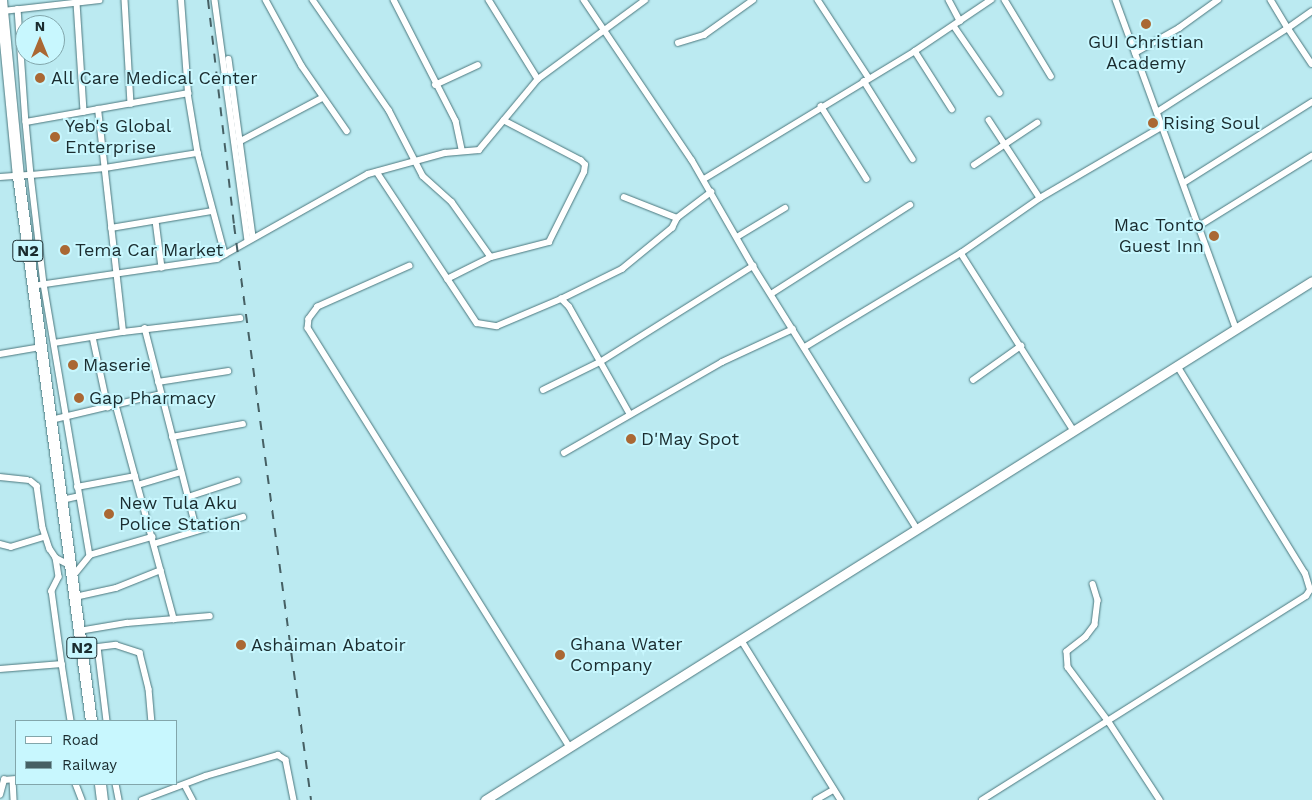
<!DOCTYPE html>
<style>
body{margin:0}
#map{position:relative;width:1312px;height:800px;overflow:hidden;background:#bbeaf1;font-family:"Work Sans",sans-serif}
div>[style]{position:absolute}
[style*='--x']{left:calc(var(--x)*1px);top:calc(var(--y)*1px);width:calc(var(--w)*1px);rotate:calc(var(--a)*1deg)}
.roads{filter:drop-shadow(0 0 1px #4b777d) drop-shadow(0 0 1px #4b777d)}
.street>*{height:5.5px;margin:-2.75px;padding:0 2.75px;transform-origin:2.75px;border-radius:2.75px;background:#fff}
.secondary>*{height:9px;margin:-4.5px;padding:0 4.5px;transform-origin:4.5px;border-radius:4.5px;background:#fff}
.highway>*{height:11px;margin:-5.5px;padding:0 5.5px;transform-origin:5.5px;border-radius:5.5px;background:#fff}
.rail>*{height:2px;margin-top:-1px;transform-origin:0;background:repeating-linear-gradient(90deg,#466064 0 9px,transparent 0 18px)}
.dots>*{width:14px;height:14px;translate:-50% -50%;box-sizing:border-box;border:2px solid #c8f7fe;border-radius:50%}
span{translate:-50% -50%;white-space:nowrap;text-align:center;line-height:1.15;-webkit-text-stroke:4px #c8f7fe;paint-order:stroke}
.shield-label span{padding:1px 4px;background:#c8f7fe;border:1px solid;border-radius:4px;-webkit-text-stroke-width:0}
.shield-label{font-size:16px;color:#1a2c2f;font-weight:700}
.poi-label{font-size:18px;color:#1a2c2f}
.left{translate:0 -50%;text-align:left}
.right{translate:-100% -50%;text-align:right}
.legend{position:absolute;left:15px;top:720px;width:162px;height:65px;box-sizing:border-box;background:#c8f7fe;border:1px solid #82a6ab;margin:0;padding:6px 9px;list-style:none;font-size:15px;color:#1a2c2f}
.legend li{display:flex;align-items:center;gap:10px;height:25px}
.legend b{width:25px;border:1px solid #82a6ab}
.north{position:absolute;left:15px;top:15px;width:50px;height:50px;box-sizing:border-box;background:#c8f7fe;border:1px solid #82a6ab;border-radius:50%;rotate:0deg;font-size:14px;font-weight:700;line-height:20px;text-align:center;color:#1a2c2f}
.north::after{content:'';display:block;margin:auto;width:18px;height:22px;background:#aa6834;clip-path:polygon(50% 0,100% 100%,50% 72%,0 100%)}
</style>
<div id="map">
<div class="roads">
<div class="street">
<div style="--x:125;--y:0;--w:104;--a:86.7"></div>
<div style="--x:215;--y:0;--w:243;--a:82.2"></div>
<div style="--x:266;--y:0;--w:75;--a:61.4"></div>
<div style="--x:302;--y:66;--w:79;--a:55.3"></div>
<div style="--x:313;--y:0;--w:134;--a:55.4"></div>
<div style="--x:389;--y:110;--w:74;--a:62.7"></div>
<div style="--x:423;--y:176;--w:39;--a:42"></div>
<div style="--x:452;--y:202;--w:67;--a:54.7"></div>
<div style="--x:394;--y:0;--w:136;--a:62.9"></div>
<div style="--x:456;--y:121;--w:30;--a:78"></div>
<div style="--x:489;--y:0;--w:93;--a:58.2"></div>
<div style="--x:584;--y:0;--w:193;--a:56"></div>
<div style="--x:692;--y:160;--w:122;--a:60.1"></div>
<div style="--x:753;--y:266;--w:311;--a:58"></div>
<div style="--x:818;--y:0;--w:93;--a:56.8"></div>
<div style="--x:949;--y:0;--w:24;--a:62"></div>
<div style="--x:1005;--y:0;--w:89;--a:58.8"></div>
<div style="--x:1116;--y:0;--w:349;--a:69.9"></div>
<div style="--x:1271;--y:0;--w:33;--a:59"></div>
<div style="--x:1288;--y:28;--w:29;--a:-35"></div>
<div style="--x:77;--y:3;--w:109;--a:86.3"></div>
<div style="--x:18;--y:9;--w:113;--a:86"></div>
<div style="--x:26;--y:122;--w:165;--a:-10.1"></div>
<div style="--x:188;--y:93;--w:93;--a:-94.3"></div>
<div style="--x:3;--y:11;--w:97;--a:-6.5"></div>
<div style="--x:954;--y:26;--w:81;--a:55.5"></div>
<div style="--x:678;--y:43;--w:27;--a:-17"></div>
<div style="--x:704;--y:35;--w:60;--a:-35.5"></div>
<div style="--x:915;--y:51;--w:69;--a:57.5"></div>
<div style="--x:1135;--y:53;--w:51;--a:-29.6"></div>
<div style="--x:1179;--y:28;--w:48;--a:-35.7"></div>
<div style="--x:229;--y:59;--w:179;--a:82.3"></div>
<div style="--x:864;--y:81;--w:92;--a:57.9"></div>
<div style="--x:435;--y:85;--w:47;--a:-24.9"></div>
<div style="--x:188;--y:93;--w:61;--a:80.5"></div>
<div style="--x:198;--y:153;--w:105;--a:75"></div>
<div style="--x:821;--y:106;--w:86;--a:57.8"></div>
<div style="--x:1157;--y:112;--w:156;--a:-32.7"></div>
<div style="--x:1288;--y:28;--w:43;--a:56.3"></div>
<div style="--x:989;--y:120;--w:93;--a:56.8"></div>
<div style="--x:26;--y:122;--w:53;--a:84.6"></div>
<div style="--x:31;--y:175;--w:74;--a:-5.4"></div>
<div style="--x:105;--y:168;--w:94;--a:-9.2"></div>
<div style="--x:239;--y:142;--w:94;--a:-27.9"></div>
<div style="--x:974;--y:165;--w:76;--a:-33.7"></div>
<div style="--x:377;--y:172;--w:181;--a:56.5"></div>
<div style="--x:477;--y:323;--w:20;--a:9"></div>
<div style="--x:497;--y:326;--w:69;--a:-22.9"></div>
<div style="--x:0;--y:177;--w:31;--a:-4"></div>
<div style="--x:31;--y:175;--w:110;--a:83.2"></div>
<div style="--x:44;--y:284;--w:275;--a:80.4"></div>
<div style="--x:704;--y:179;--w:247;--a:-31.2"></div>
<div style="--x:915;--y:51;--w:92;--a:-33.9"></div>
<div style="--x:1185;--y:182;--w:150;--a:-32.2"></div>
<div style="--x:624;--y:197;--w:57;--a:21.6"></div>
<div style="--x:156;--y:221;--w:47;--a:82.7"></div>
<div style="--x:1199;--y:226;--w:133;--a:-31.8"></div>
<div style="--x:111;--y:228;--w:103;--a:-9.5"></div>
<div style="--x:737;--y:237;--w:56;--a:-31.1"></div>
<div style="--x:961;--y:253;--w:211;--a:57.6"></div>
<div style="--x:410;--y:266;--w:101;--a:156"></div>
<div style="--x:318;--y:307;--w:15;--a:127"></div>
<div style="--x:309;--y:319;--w:9;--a:96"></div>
<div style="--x:308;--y:328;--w:494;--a:58"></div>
<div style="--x:447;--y:279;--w:49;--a:-26.6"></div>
<div style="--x:491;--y:257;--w:60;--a:-14.5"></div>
<div style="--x:549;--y:242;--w:78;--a:-63.4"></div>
<div style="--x:584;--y:172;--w:7;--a:-82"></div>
<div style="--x:585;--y:165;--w:6;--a:-135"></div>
<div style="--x:581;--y:161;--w:87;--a:-152.5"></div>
<div style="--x:32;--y:286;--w:187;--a:-8.3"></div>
<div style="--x:217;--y:259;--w:173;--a:-29.4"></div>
<div style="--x:368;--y:174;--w:80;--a:-15.3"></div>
<div style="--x:445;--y:153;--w:34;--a:-5"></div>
<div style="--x:479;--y:150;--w:92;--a:-50.3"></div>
<div style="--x:538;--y:79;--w:133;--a:-36.4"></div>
<div style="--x:771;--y:294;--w:165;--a:-32.6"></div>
<div style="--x:145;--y:328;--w:209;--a:75.6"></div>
<div style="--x:123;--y:332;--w:118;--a:-6.8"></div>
<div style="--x:93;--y:337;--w:72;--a:77.9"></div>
<div style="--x:54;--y:343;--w:70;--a:-9.1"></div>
<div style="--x:123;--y:332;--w:224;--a:-96.4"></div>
<div style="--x:805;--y:347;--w:182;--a:-31.1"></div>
<div style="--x:961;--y:253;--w:96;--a:-34.8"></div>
<div style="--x:1040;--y:198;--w:143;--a:-30.3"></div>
<div style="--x:0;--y:354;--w:42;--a:-9.7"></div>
<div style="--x:973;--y:380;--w:59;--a:-35.3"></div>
<div style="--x:158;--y:382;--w:71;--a:-8.9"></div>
<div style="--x:543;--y:390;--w:64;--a:-26.2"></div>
<div style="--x:600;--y:362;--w:63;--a:-119.4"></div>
<div style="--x:569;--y:307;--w:11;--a:-135"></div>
<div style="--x:561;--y:299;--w:68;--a:-26.2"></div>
<div style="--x:622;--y:269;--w:65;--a:-39.4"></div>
<div style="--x:672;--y:228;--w:11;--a:-63"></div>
<div style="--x:677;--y:218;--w:43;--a:-37.4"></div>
<div style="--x:116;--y:405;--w:222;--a:74.8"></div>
<div style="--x:630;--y:415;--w:61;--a:-119.5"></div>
<div style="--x:600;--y:362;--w:181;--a:-32.1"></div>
<div style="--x:51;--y:420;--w:113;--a:-13.3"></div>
<div style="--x:172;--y:437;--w:72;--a:-10.4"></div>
<div style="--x:564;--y:453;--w:182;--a:-29.9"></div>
<div style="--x:722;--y:362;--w:78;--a:-24.9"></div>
<div style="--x:0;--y:477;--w:27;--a:6"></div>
<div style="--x:31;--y:481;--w:8;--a:40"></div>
<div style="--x:37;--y:486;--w:42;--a:81.9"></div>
<div style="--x:43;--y:528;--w:22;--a:72"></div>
<div style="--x:50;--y:549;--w:11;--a:56"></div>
<div style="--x:56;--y:558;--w:16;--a:27"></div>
<div style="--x:138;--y:485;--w:45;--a:-16.8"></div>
<div style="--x:77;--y:487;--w:59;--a:-10.7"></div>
<div style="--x:188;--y:497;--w:52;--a:-18.1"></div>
<div style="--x:62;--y:500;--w:17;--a:-13"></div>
<div style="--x:0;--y:544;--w:11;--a:15"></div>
<div style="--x:11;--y:547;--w:34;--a:-17"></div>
<div style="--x:154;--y:544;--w:93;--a:-16.9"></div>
<div style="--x:56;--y:558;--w:19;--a:81"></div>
<div style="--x:59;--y:577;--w:16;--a:117"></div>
<div style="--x:52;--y:591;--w:74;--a:82.2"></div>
<div style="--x:74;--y:575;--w:26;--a:-51"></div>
<div style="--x:90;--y:555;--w:65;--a:-16.2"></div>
<div style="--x:1093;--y:584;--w:17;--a:73"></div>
<div style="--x:1098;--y:600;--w:25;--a:97"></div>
<div style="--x:1095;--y:625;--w:15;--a:127"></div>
<div style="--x:1086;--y:637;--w:24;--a:142"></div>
<div style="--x:1067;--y:652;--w:15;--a:86"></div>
<div style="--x:1068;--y:667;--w:69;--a:53.3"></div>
<div style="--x:1109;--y:722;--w:93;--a:56.8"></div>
<div style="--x:75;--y:597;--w:42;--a:-12.4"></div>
<div style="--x:116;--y:588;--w:48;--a:-21.8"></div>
<div style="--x:79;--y:631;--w:49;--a:-9.5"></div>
<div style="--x:127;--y:623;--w:83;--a:-4.8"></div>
<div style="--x:742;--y:641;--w:187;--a:58.1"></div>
<div style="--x:98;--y:647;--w:75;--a:83.1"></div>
<div style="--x:82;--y:649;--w:34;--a:-7"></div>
<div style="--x:116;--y:645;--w:25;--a:18"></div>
<div style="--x:140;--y:653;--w:37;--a:76"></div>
<div style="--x:149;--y:689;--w:32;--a:85"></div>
<div style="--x:0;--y:669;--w:62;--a:-4.6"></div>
<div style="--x:62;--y:664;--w:58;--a:81"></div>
<div style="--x:13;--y:780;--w:20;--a:87"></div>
<div style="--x:76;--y:784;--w:17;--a:69"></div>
<div style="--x:116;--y:784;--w:16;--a:79"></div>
<div style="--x:185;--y:785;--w:17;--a:62"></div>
<div style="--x:0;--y:795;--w:16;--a:-75"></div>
<div style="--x:4;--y:780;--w:12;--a:-5"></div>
<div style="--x:142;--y:800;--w:68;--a:-20.6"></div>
<div style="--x:206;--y:776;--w:75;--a:-16.3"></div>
<div style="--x:278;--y:755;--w:9;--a:32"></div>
<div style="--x:286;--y:760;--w:41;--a:78.7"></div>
<div style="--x:816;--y:800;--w:20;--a:-30"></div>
<div style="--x:982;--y:800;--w:383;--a:-32.2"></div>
<div style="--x:1306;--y:596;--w:7;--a:-56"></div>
<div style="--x:1310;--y:590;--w:17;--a:-107"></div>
<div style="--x:1305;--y:574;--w:244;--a:-121.6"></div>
</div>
<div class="secondary">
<div style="--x:485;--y:800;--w:976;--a:-32.11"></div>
</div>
<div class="highway">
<div style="--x:1;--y:0;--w:177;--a:84.5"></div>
<div style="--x:18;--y:176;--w:550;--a:82.37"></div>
<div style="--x:100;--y:784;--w:16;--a:83"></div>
</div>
</div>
<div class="rail">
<div style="--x:208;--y:0;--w:226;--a:83.4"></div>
<div style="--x:234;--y:225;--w:580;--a:82.37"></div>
</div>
<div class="dots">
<div style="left:1146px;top:24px;background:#aa6834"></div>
<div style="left:40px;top:78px;background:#aa6834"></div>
<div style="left:1153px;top:123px;background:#aa6834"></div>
<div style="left:55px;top:137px;background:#aa6834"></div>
<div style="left:1214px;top:236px;background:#aa6834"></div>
<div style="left:65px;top:250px;background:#aa6834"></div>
<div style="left:73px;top:365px;background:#aa6834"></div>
<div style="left:79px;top:398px;background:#aa6834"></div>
<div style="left:631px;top:439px;background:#aa6834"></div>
<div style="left:109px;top:514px;background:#aa6834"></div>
<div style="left:241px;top:645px;background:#aa6834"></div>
<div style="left:560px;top:655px;background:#aa6834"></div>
</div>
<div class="shield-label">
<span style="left:28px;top:251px">N2</span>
<span style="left:82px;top:648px">N2</span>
</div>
<div class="poi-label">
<span style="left:1146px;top:53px">GUI Christian<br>Academy</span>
<span class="left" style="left:51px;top:78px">All Care Medical Center</span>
<span class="left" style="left:1163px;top:123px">Rising Soul</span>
<span class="left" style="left:65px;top:137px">Yeb's Global<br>Enterprise</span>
<span class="right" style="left:1204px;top:236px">Mac Tonto<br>Guest Inn</span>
<span class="left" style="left:75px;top:250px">Tema Car Market</span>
<span class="left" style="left:83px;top:365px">Maserie</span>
<span class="left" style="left:89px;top:398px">Gap Pharmacy</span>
<span class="left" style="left:641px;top:439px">D'May Spot</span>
<span class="left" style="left:119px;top:514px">New Tula Aku<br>Police Station</span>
<span class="left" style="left:251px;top:645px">Ashaiman Abatoir</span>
<span class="left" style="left:570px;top:655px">Ghana Water<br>Company</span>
</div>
<ul class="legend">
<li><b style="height:6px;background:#fff"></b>Road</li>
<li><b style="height:6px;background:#466064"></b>Railway</li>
</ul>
<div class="north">N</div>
</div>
